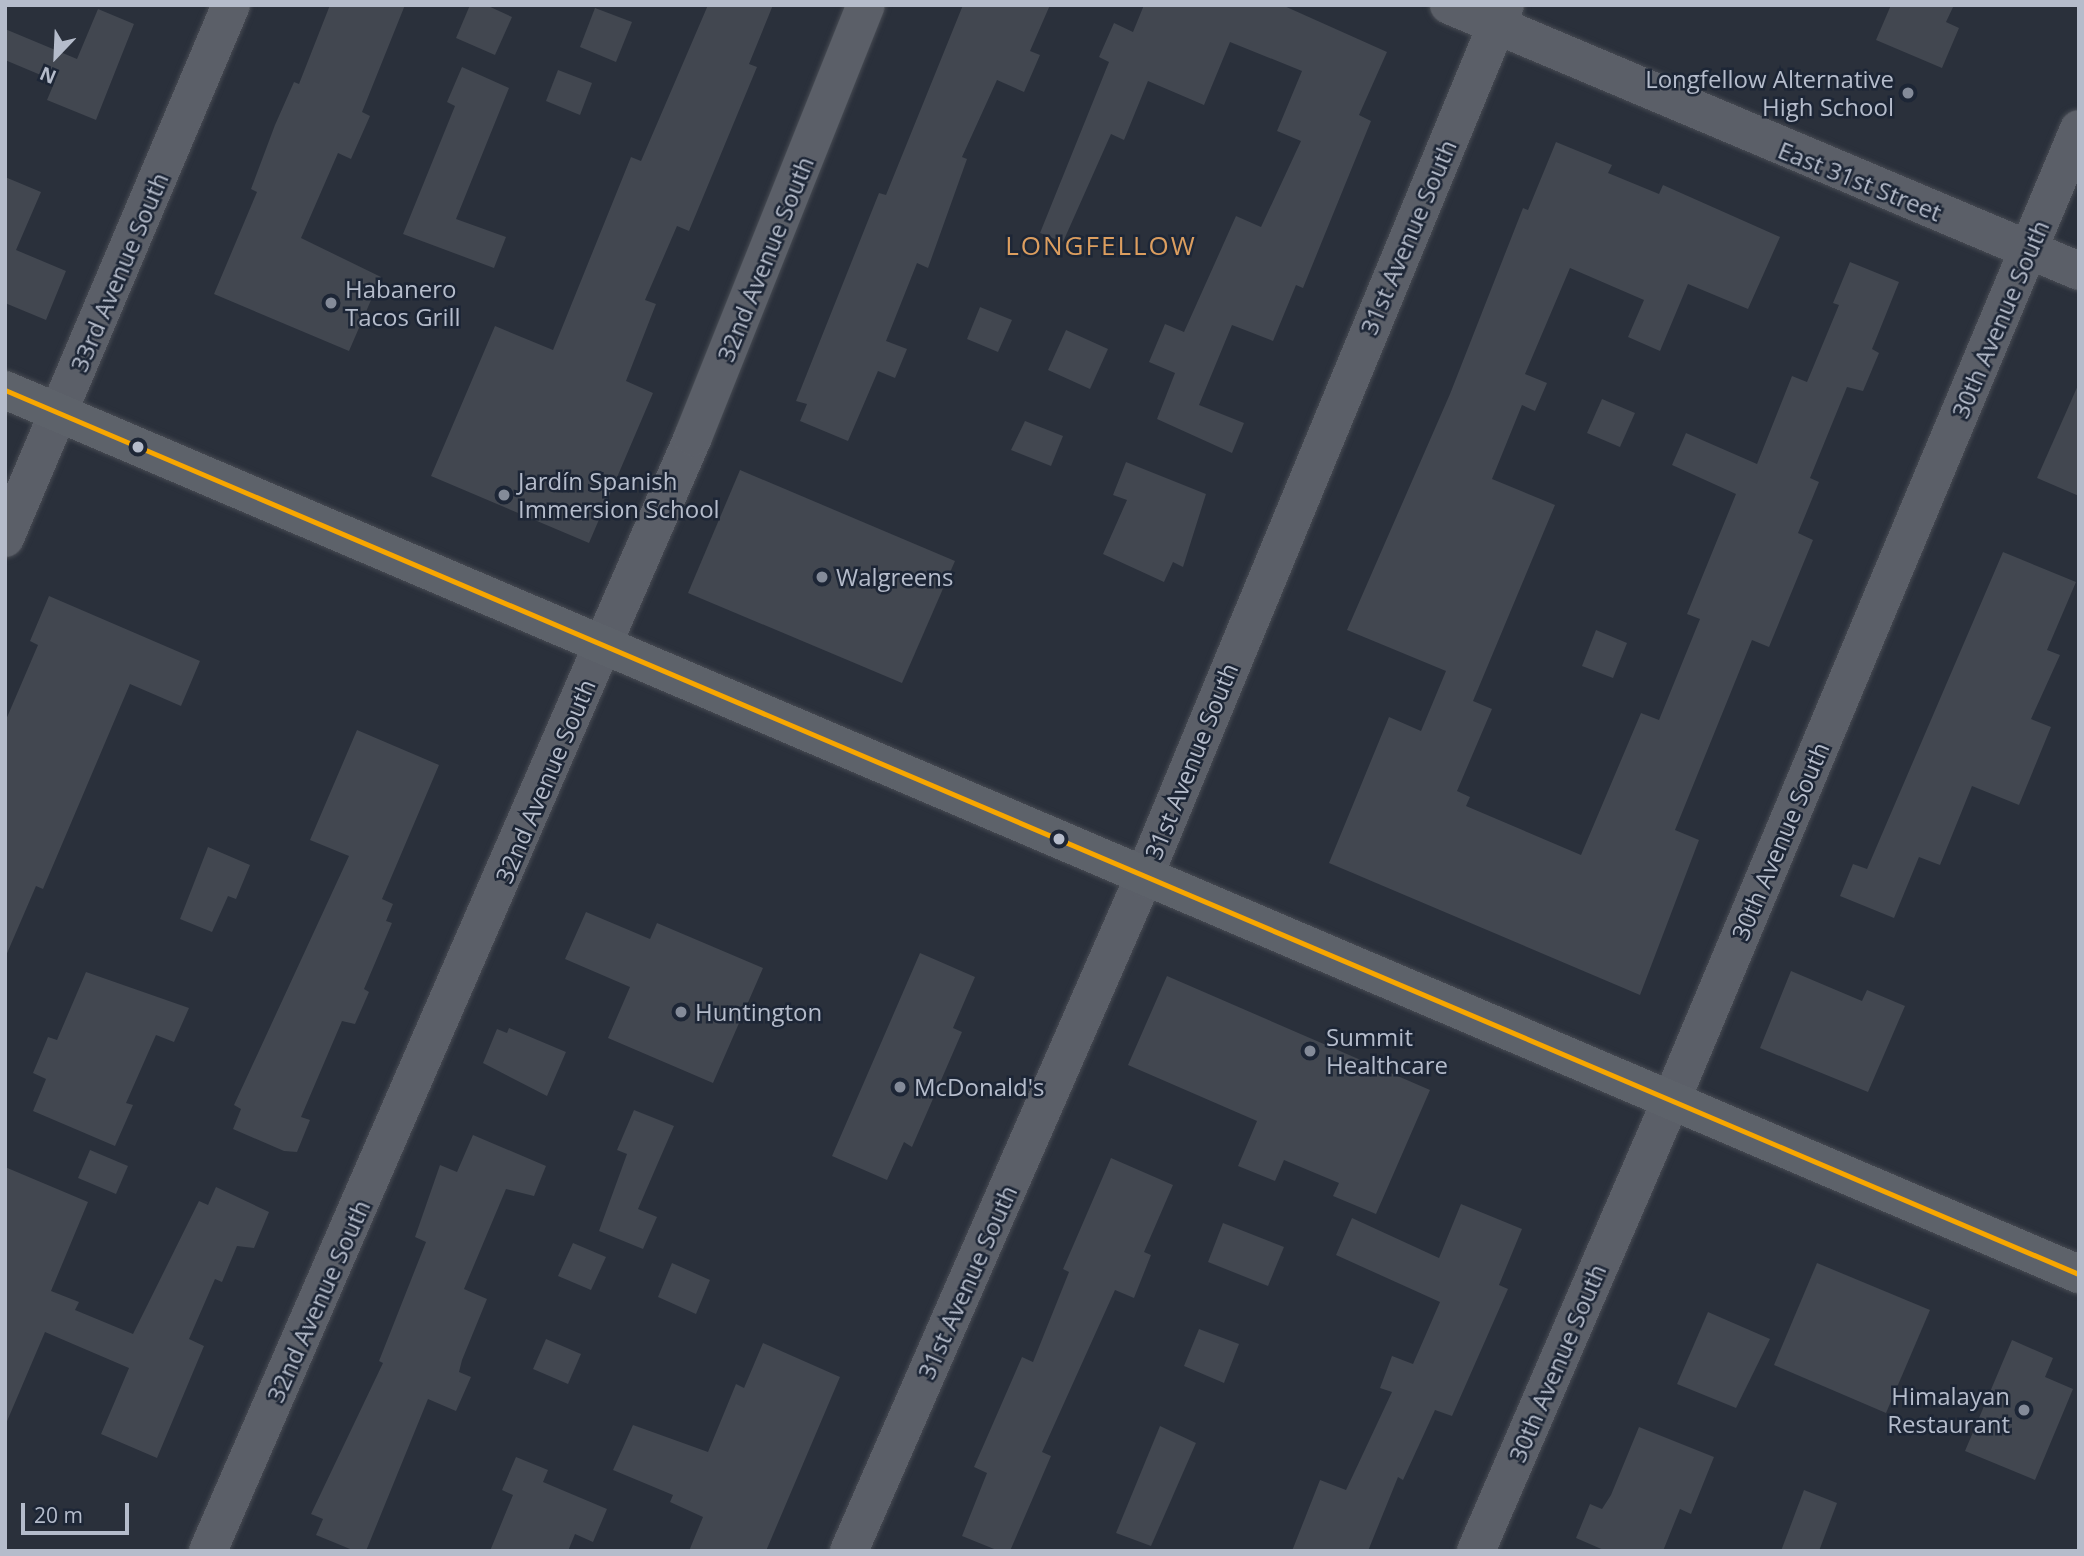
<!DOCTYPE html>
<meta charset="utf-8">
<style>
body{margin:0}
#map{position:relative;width:2084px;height:1556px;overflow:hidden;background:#2a303b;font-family:"Open Sans",sans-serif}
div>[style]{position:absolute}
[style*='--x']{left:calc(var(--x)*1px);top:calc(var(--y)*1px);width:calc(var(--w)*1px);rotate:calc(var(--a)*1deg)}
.building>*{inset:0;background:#424750}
.roads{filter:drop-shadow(0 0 2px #474b53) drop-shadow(0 0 2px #474b53)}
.minor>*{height:38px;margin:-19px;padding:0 19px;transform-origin:19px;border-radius:19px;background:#5b5f68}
.major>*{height:38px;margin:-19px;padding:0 19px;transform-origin:19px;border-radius:19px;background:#5d626a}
.bus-1>*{height:5px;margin:-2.5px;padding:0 2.5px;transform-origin:2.5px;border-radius:2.5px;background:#f7a600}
.dots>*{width:19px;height:19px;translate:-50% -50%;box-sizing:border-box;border:4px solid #1d2636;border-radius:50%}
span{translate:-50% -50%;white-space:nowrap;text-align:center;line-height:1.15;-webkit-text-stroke:5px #1d2636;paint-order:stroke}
.poi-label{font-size:24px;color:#b5bccb}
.right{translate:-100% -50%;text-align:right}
.left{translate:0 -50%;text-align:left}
.street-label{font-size:24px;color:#b5bccb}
.neighbourhood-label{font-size:26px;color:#dc9e5f;letter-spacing:2px}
.frame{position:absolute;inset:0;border:7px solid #b5bccb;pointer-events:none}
.north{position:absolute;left:21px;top:21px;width:70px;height:70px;-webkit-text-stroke:5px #1d2636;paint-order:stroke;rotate:203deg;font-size:19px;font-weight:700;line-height:28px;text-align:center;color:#b5bccb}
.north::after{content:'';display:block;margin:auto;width:24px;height:32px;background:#b5bccb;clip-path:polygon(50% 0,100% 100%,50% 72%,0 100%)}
.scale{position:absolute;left:21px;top:1503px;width:108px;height:32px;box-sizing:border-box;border:4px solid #b5bccb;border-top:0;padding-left:9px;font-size:21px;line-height:24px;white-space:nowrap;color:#b5bccb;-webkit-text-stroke:5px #1d2636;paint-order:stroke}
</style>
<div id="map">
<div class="building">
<div style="clip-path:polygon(330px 5px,405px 5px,362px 112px,370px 116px,351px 159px,338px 153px,301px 238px,381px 277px,349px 351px,214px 294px,257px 192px,251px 189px,275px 125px,294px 82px,299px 84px)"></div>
<div style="clip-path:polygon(470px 5px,486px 5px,512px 17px,495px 55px,456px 38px)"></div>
<div style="clip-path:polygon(708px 5px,773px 5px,749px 64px,757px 67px,689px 231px,677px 226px,645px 300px,656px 304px,626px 381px,653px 393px,589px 543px,431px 476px,495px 326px,553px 350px,631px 157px,641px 161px)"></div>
<div style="clip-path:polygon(963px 5px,1050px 5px,1030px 51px,1040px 55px,1024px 92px,997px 80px,962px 157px,967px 159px,928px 268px,917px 263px,886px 341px,907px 349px,895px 378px,878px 371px,848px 441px,800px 421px,807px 404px,796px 401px,879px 193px,886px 195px)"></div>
<div style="clip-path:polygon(1144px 5px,1282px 5px,1387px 52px,1359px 115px,1371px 121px,1303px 288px,1296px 285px,1273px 341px,1232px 325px,1199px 405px,1244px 423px,1232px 453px,1157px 419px,1175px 373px,1149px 362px,1165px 324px,1184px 332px,1236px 216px,1261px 227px,1301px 141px,1277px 131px,1302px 71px,1230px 42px,1204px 105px,1148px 81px,1124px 140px,1111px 134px,1063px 242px,1040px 233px,1109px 62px,1099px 57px,1114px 23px,1133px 32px)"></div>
<div style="clip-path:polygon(1891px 5px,1954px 5px,1946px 22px,1959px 28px,1942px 68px,1876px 40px)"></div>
<div style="clip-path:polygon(595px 8px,632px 22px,616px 62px,580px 47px)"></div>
<div style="clip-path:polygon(98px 9px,134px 24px,96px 120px,47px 100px,55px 81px,5px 60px,5px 29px,77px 59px)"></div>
<div style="clip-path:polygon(462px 67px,509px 88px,456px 219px,506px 237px,494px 268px,403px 234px,455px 106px,447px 102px)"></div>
<div style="clip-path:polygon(558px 70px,592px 83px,580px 115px,546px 101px)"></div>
<div style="clip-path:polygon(1556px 142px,1612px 165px,1608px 173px,1659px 194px,1663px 185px,1780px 237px,1748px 309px,1688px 284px,1660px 351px,1628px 337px,1644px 300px,1570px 268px,1525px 374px,1547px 383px,1535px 411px,1522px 405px,1492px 479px,1555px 505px,1473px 701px,1492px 709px,1457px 791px,1470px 797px,1466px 806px,1581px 855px,1641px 713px,1659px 720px,1700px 619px,1687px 614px,1736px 494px,1672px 465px,1686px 433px,1757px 464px,1792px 376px,1807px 382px,1839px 305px,1833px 303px,1850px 262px,1899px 282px,1872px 349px,1879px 353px,1863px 391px,1847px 387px,1810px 478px,1819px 482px,1798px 533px,1813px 540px,1769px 647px,1752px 640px,1675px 830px,1699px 840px,1640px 995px,1329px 863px,1389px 717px,1421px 731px,1446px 671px,1347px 630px,1450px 394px,1523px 208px,1528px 210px)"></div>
<div style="clip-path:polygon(5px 177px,41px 192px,16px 250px,66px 271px,46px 320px,5px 303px)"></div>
<div style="clip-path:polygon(980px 307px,1012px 320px,998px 352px,967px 339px)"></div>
<div style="clip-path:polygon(1066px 330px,1108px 349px,1090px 389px,1048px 370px)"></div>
<div style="clip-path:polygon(2079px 383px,2079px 496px,2037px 478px)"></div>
<div style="clip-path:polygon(1602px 399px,1635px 413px,1620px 447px,1587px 433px)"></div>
<div style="clip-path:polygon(1025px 421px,1063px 436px,1051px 466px,1011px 450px)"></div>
<div style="clip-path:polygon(1126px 462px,1206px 494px,1183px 567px,1173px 562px,1164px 582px,1103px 554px,1127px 500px,1113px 495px)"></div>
<div style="clip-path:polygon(740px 470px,955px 561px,902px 683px,688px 593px)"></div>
<div style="clip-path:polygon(2003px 552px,2076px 582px,2047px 650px,2060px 655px,2031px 719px,2051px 727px,2019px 805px,1972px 786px,1940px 865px,1919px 857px,1894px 918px,1840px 896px,1853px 864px,1867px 869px)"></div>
<div style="clip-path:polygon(49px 596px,200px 661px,181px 706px,130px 684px,43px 889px,36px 886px,5px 958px,5px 722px,38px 645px,30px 641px)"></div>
<div style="clip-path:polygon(1596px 630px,1627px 643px,1613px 678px,1582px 666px)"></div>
<div style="clip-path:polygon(357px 730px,439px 765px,382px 899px,393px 904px,386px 921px,392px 923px,364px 989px,369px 992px,355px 1024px,342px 1021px,301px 1117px,310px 1120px,297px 1152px,284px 1151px,233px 1129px,241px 1109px,234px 1105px,349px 856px,310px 840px)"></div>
<div style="clip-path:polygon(208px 847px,250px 865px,236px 899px,228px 896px,212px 932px,180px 919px)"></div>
<div style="clip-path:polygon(586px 912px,650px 939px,657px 923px,763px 968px,713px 1083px,608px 1038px,630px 987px,565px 959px)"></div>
<div style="clip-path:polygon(920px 953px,975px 977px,953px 1028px,962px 1032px,912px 1147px,904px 1142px,887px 1180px,832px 1156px)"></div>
<div style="clip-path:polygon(1791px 971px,1862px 1001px,1867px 990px,1905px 1006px,1868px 1092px,1760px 1048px)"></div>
<div style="clip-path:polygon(86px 972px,189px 1008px,174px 1042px,156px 1035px,126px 1103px,133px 1105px,115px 1146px,33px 1111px,46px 1079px,33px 1073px,48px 1037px,57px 1040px)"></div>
<div style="clip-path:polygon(1167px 976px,1430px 1090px,1376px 1214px,1333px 1196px,1339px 1183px,1284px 1160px,1275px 1181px,1238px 1166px,1257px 1121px,1128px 1065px)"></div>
<div style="clip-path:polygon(509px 1028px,566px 1052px,547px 1096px,483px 1063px,497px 1029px,507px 1033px)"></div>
<div style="clip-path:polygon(634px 1110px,674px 1126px,638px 1209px,657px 1217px,643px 1249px,599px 1231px,627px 1154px,617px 1150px)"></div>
<div style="clip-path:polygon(473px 1135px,546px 1166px,534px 1196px,506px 1189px,464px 1289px,487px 1299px,462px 1360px,459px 1372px,471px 1377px,456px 1411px,428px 1399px,366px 1551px,355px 1551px,316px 1535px,323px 1519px,311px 1514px,383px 1363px,379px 1361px,426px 1242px,415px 1237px,440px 1165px,457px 1172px)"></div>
<div style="clip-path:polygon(90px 1150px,128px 1166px,116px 1194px,78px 1178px)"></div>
<div style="clip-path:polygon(1111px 1158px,1173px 1185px,1144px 1252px,1151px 1255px,1134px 1298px,1115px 1290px,1042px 1452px,1051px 1456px,1010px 1551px,999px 1551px,962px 1536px,987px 1473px,974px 1467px,1022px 1357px,1033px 1362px,1069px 1272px,1063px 1269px)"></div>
<div style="clip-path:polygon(5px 1167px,88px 1202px,51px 1291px,79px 1302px,75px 1310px,133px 1334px,199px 1201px,208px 1205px,216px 1187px,269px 1212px,254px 1248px,237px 1246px,222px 1282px,215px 1279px,189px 1339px,204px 1346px,157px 1458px,101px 1434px,129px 1368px,45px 1332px,5px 1426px)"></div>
<div style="clip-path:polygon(1461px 1204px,1522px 1229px,1499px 1285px,1508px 1289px,1452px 1416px,1435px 1410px,1403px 1480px,1398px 1477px,1368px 1551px,1292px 1551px,1320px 1480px,1346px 1490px,1392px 1392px,1380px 1388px,1392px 1356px,1413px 1364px,1440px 1302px,1336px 1255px,1352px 1218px,1439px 1258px)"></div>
<div style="clip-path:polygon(1223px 1223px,1284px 1247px,1268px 1286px,1208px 1262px)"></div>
<div style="clip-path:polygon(573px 1243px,606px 1257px,591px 1290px,558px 1276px)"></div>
<div style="clip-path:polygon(672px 1263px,710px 1280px,696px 1314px,658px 1297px)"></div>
<div style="clip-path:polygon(1817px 1263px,1930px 1310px,1886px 1413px,1774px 1365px)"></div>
<div style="clip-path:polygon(1708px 1312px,1770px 1339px,1736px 1408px,1677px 1384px)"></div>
<div style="clip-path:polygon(1199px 1329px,1239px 1344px,1224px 1383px,1184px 1366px)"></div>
<div style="clip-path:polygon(546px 1339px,581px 1354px,568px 1384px,533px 1369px)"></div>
<div style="clip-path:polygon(2012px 1340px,2053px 1358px,2045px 1377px,2073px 1389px,2035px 1480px,1965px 1451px)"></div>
<div style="clip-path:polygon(763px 1343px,840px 1377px,766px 1551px,689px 1551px,703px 1517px,670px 1502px,673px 1495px,613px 1470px,633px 1425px,708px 1452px,736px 1384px,744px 1388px)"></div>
<div style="clip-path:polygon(1160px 1426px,1196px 1443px,1151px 1546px,1116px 1533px)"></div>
<div style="clip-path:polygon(1639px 1427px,1714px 1457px,1691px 1514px,1680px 1509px,1663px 1551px,1606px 1551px,1576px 1538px,1590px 1504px,1602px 1509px,1611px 1495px)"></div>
<div style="clip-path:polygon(516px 1457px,548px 1470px,543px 1482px,607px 1509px,593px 1542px,575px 1534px,568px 1551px,490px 1551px,513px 1495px,502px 1490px)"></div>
<div style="clip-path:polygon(1804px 1490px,1837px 1503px,1819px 1551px,1781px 1551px)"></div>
</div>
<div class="roads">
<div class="minor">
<div style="--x:1449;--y:5;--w:684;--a:22.89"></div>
<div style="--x:5;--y:538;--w:579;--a:-67.02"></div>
<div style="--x:208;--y:1551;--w:1215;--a:-66.47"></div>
<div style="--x:693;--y:437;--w:465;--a:-68.2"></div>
<div style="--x:849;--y:1551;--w:733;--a:-66.37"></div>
<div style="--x:1143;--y:879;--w:946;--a:-67.5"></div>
<div style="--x:1476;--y:1551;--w:490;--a:-66.6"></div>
<div style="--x:1671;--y:1101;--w:1054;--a:-67.23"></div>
</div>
<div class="major">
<div style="--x:5;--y:390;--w:2255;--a:23.09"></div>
</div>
</div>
<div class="bus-1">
<div style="--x:5;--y:390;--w:2255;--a:23.09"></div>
</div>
<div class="dots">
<div style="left:1908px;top:93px;background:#848b99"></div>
<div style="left:331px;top:303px;background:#848b99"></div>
<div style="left:138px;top:447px;background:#b5bccb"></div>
<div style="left:504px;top:495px;background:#848b99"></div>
<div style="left:822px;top:577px;background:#848b99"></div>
<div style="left:1059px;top:839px;background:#b5bccb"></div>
<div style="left:681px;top:1012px;background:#848b99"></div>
<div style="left:1310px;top:1051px;background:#848b99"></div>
<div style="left:900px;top:1087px;background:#848b99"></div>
<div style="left:2024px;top:1410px;background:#848b99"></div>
</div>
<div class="poi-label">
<span class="right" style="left:1894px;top:93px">Longfellow Alternative<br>High School</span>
<span class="left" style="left:345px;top:303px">Habanero<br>Tacos Grill</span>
<span class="left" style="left:518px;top:495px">Jardín Spanish<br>Immersion School</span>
<span class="left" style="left:836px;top:577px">Walgreens</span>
<span class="left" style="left:695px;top:1012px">Huntington</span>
<span class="left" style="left:1326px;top:1051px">Summit<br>Healthcare</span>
<span class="left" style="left:914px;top:1087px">McDonald's</span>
<span class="right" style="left:2010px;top:1410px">Himalayan<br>Restaurant</span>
</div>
<div class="street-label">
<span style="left:1860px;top:181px;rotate:22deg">East 31st Street</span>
<span style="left:1408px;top:237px;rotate:-67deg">31st Avenue South</span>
<span style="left:765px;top:259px;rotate:-68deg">32nd Avenue South</span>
<span style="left:119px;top:272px;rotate:-67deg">33rd Avenue South</span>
<span style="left:2000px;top:319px;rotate:-67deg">30th Avenue South</span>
<span style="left:1191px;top:761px;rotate:-68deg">31st Avenue South</span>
<span style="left:545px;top:781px;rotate:-67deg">32nd Avenue South</span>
<span style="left:1780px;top:841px;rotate:-67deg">30th Avenue South</span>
<span style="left:967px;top:1282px;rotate:-66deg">31st Avenue South</span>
<span style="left:318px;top:1301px;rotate:-66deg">32nd Avenue South</span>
<span style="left:1557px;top:1363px;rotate:-67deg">30th Avenue South</span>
</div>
<div class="neighbourhood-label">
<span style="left:1101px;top:246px">LONGFELLOW</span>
</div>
<div class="frame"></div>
<div class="north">N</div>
<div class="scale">20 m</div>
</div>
